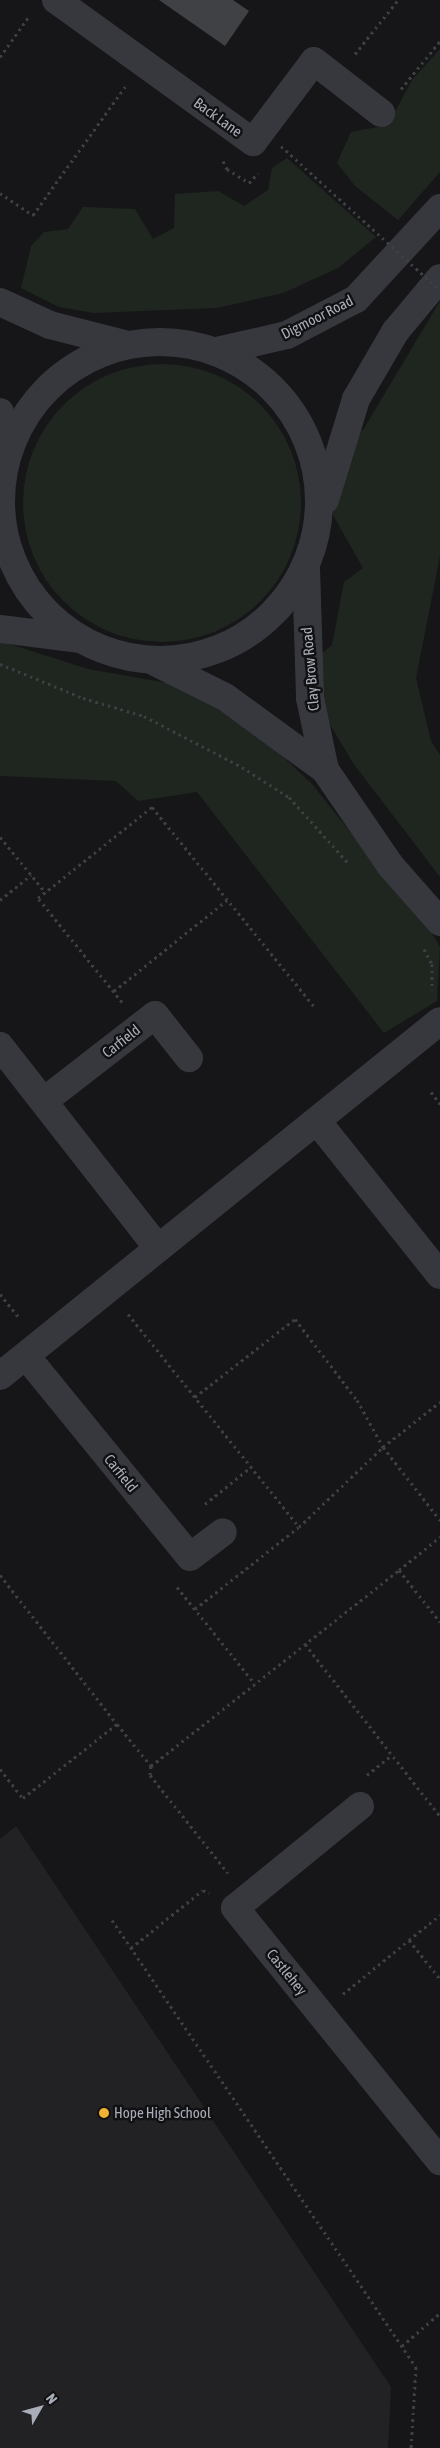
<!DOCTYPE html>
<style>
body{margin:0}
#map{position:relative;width:440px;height:2448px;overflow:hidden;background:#161618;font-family:"Asap Condensed",sans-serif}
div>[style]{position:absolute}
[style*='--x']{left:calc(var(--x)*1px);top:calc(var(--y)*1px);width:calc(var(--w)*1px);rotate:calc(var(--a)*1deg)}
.built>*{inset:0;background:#222225}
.green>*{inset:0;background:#1e261f}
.round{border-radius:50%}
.building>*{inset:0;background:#404145}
.path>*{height:3px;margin-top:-1.5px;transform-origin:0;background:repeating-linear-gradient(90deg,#3d3f44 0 2.5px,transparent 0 6.5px)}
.minor>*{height:28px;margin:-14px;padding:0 14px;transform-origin:14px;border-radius:14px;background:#37383d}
.tertiary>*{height:28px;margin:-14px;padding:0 14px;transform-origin:14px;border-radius:14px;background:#37383d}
.tertiary>.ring{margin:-14px;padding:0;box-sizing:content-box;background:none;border:28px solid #37383d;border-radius:50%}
.path-bridge>*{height:3px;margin-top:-1.5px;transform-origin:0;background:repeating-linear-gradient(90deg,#3d3f44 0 2.5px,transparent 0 6.5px)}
.dots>*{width:14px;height:14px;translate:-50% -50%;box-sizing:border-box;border:2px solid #111113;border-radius:50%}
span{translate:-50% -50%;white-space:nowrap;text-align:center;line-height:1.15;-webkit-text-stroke:5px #111113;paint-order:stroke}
.street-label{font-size:15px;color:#a8adb8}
.poi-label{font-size:15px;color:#a8adb8}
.left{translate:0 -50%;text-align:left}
.north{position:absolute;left:15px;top:2383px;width:50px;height:50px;-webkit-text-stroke:4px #111113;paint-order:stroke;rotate:52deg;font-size:14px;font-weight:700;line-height:20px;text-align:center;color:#a8adb8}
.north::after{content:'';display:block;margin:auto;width:18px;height:22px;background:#a8adb8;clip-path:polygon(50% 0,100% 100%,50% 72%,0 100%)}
</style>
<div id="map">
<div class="built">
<div style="clip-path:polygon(16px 1826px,391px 2387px,388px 2448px,0 2448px,0 1839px)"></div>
</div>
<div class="green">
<div style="clip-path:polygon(440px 49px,440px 172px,398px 220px,355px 186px,337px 163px,351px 132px,388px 125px,412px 80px)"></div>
<div style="clip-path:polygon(287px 158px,376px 237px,338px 268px,283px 293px,217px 308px,94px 313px,59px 307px,21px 288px,31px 246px,44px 232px,68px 229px,83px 207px,135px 209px,153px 239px,174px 228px,175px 194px,218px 191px,244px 206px,268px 190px,272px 168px)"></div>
<div style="clip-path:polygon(440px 301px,440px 556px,416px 678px,431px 741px,440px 755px,440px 877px,353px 763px,316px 701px,314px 660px,332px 645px,344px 582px,363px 568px,325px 501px,335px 441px,363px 430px)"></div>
<div class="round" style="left:23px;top:364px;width:278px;height:278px"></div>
<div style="clip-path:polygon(0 641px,88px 669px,185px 686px,278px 752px,312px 784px,435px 938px,440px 948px,437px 1001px,384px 1033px,197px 792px,138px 801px,116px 781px,0 776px)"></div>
</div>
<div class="building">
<div style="clip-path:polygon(159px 0,233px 0,249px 11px,225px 46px)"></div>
</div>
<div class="path">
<div style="--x:355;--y:54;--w:69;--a:-51.5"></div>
<div style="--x:0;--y:57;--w:52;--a:-54.5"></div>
<div style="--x:401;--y:89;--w:62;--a:-50.9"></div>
<div style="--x:223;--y:161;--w:9;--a:63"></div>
<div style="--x:227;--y:169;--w:26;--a:32"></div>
<div style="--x:249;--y:183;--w:13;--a:-48"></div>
<div style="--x:0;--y:193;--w:40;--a:34"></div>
<div style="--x:33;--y:215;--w:158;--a:-54.3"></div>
<div style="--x:0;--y:664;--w:90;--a:22.3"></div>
<div style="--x:83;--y:698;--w:64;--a:16.4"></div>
<div style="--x:144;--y:716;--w:110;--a:27.5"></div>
<div style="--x:242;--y:767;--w:56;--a:32.6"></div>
<div style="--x:289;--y:797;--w:90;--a:48.2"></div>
<div style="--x:0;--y:837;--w:72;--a:50.6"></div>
<div style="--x:0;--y:900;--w:40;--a:-39"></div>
<div style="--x:424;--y:949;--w:17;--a:62"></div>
<div style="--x:432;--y:964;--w:26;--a:90"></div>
<div style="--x:114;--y:991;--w:145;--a:-38.8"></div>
<div style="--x:122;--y:1002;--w:134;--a:-128.9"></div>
<div style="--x:38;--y:898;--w:146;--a:-38.6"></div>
<div style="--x:152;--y:807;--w:260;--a:50.9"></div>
<div style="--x:431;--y:1092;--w:15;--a:53"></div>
<div style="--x:0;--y:1294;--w:32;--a:51"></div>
<div style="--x:128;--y:1314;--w:273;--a:51.2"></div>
<div style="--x:195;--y:1397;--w:127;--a:-38"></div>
<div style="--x:295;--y:1319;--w:102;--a:52.6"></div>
<div style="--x:357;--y:1400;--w:54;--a:61"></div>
<div style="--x:383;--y:1447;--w:93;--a:52"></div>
<div style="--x:205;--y:1504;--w:59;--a:-38.8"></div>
<div style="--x:399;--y:1570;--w:53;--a:-38.8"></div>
<div style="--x:0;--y:1575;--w:189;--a:51.9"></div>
<div style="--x:177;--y:1587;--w:124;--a:51.2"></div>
<div style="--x:195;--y:1609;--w:132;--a:-38.3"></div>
<div style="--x:299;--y:1527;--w:116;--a:-43.6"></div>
<div style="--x:383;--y:1447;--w:73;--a:-38.3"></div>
<div style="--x:305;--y:1644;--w:219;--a:51.9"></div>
<div style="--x:151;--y:1766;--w:9;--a:96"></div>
<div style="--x:150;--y:1775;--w:125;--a:51.5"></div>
<div style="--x:0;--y:1769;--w:37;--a:52"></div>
<div style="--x:23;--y:1798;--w:120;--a:-38.2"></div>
<div style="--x:117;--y:1724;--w:54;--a:51"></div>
<div style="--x:151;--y:1766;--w:316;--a:-38.3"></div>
<div style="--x:399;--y:1570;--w:66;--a:51.7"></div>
<div style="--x:367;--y:1775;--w:32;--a:-39"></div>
<div style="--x:112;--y:1920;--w:541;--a:55.78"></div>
<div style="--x:416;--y:2367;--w:81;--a:93.5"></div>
<div style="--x:409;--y:1940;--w:40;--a:-39"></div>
<div style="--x:131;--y:1948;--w:92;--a:-38.9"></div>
<div style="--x:203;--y:1890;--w:7;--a:27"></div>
<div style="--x:343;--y:1994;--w:85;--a:-39.3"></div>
<div style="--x:409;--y:1940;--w:50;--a:51.5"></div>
<div style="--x:402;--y:2346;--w:50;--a:-41"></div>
</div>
<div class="minor">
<div style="--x:56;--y:0;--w:243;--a:35.8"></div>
<div style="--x:253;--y:142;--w:101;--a:-53"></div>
<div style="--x:314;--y:61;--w:85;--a:37.8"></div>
<div style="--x:0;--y:302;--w:55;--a:24.7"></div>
<div style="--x:50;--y:325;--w:76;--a:14.4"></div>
<div style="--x:0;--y:412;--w:43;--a:82.1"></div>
<div style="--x:306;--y:568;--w:130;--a:88.2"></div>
<div style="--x:310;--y:698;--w:74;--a:78.2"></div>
<div style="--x:153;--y:661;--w:80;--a:26.6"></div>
<div style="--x:225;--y:697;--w:124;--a:36.1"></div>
<div style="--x:325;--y:770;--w:115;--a:55.6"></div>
<div style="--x:390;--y:865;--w:76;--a:48.7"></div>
<div style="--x:0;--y:1046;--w:256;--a:52"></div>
<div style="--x:44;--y:1101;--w:140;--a:-37.8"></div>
<div style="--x:155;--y:1015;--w:55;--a:51.7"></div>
<div style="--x:317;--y:1121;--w:197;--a:51.4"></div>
<div style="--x:26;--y:1356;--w:259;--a:50.8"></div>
<div style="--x:190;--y:1557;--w:41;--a:-37.1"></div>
<div style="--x:0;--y:1376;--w:565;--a:-38.9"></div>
<div style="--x:360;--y:1806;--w:161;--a:140.8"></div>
<div style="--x:235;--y:1908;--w:326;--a:51"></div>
</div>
<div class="tertiary">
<div class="ring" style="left:1px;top:342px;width:290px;height:290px"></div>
<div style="--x:217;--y:351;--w:72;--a:-12.9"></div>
<div style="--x:287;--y:335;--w:78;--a:-27.6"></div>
<div style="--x:356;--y:299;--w:124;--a:-47.3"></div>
<div style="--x:325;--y:500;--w:106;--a:-72.9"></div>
<div style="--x:356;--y:399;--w:78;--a:-59.8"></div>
<div style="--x:395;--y:332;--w:70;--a:-50.2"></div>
<div style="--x:0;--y:629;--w:81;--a:7.1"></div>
</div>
<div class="path-bridge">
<div style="--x:281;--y:146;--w:215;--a:42.2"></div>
</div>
<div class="dots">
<div style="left:104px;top:2113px;background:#f2b134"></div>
</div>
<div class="street-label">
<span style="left:218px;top:117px;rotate:36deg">Back Lane</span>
<span style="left:317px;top:317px;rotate:-27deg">Digmoor Road</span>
<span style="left:310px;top:669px;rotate:-95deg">Clay Brow Road</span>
<span style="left:121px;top:1041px;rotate:-38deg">Carfield</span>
<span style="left:121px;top:1473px;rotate:51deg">Carfield</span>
<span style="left:287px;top:1972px;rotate:51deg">Castlehey</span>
</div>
<div class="poi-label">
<span class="left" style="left:114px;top:2113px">Hope High School</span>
</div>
<div class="north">N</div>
</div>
